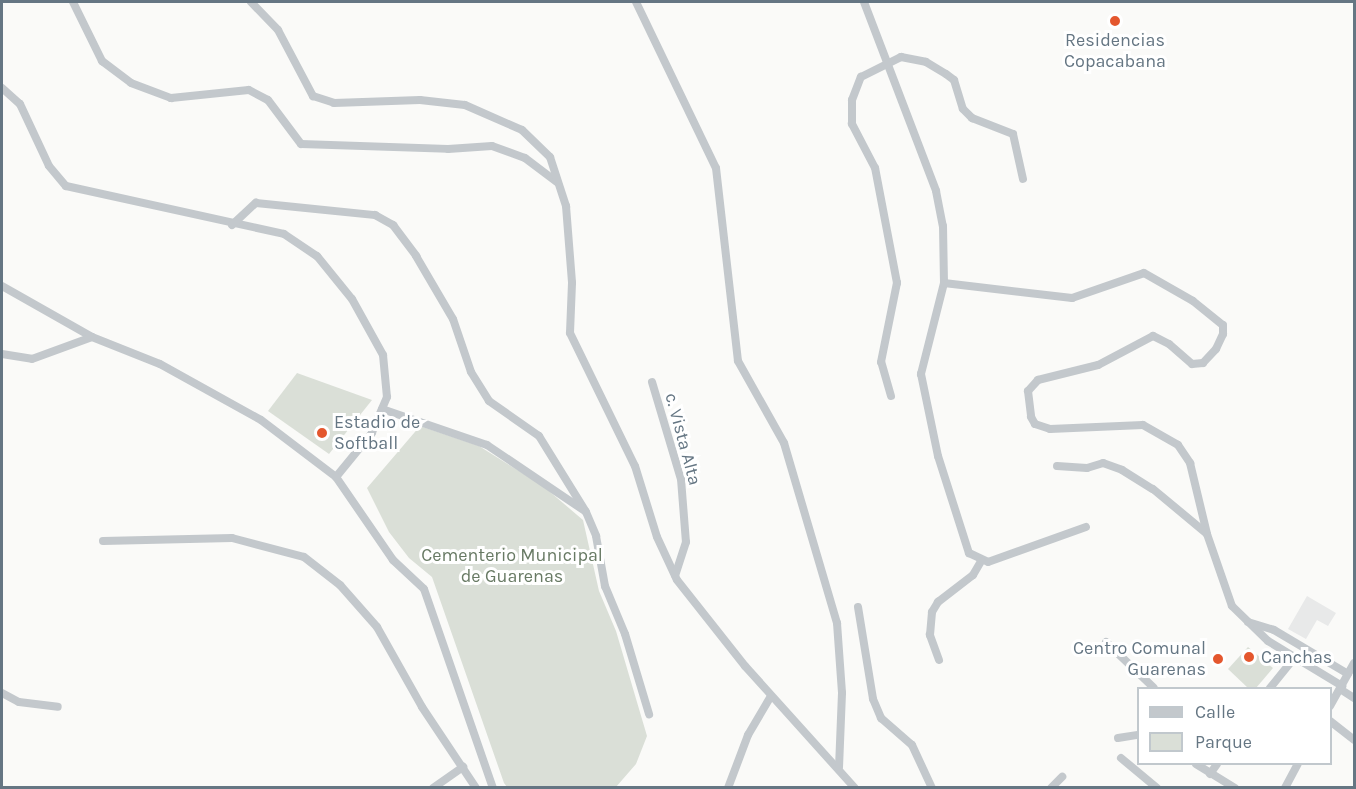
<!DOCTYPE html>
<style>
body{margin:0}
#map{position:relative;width:1356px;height:789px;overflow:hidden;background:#fafaf8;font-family:Karla,sans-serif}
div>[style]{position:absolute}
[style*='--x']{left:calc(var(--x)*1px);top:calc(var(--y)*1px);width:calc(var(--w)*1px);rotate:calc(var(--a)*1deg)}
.built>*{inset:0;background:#e8e9e9}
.green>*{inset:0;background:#dadfd7}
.street>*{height:8px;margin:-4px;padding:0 4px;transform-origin:4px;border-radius:4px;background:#c3c8cc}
.dots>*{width:16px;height:16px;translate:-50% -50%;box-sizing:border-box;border:3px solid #fff;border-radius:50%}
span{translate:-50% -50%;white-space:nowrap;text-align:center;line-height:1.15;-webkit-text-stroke:6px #fff;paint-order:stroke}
.poi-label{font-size:18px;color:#657683}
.left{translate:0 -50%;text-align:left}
.right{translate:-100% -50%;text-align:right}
.street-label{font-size:18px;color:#657683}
.park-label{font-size:18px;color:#687a64}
.frame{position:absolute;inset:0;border:3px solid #657683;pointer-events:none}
.legend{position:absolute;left:1137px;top:687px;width:195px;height:78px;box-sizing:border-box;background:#fff;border:2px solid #c1c8cd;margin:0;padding:8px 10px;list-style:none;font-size:18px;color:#657683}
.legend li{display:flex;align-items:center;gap:12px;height:30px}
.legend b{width:30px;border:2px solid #c1c8cd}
</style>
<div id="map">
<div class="built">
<div style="clip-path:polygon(1307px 596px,1336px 613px,1328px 626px,1317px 620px,1306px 639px,1288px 629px)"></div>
</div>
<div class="green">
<div style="clip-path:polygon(297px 373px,372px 400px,329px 454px,268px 411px)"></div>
<div style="clip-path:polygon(420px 426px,479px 446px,543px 486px,583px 520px,599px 591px,616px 631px,647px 736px,636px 764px,616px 787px,507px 787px,504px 783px,432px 577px,409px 558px,389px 532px,367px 488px)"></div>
<div style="clip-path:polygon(1248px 647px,1273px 668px,1256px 688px,1248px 688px,1228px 669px)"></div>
</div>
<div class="street">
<div style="--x:73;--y:2;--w:66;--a:63.8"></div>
<div style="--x:102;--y:61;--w:36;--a:37"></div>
<div style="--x:131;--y:83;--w:43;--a:20.6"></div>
<div style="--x:171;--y:98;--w:78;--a:-5.9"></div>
<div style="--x:249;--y:90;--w:21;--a:28"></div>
<div style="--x:268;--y:100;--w:55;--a:53.1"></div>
<div style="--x:301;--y:144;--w:147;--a:1.9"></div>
<div style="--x:448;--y:149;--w:44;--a:-3.9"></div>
<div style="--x:492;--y:146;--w:35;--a:20"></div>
<div style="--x:525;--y:158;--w:40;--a:37"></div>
<div style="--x:251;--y:2;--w:39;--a:46"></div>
<div style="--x:278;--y:30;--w:75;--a:62.1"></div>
<div style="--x:313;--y:96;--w:22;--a:18"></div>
<div style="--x:334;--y:103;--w:86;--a:-2"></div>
<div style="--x:420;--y:100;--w:45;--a:6.3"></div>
<div style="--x:465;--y:105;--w:62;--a:23.7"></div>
<div style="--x:522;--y:130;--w:39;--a:44"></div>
<div style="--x:550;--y:157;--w:52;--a:71.9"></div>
<div style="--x:566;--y:206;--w:77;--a:85.5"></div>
<div style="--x:572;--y:283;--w:50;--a:92.3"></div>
<div style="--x:570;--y:333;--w:148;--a:64"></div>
<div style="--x:635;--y:466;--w:74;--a:72.8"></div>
<div style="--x:657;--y:537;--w:47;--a:65.1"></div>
<div style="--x:677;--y:580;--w:110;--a:51.7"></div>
<div style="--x:745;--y:666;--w:164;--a:48"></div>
<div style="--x:636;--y:2;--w:184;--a:64.3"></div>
<div style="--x:716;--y:168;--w:194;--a:83.5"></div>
<div style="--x:738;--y:361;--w:94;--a:60.7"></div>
<div style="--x:784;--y:443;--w:188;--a:73.6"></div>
<div style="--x:837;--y:623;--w:70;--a:85.9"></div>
<div style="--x:842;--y:693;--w:74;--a:92.3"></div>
<div style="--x:864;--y:2;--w:202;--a:69.1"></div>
<div style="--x:936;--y:191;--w:36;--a:79"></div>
<div style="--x:943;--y:226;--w:57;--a:89"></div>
<div style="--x:944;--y:283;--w:129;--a:6.7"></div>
<div style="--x:1072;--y:298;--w:76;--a:-19.1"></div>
<div style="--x:1144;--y:273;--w:56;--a:29.7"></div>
<div style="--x:1193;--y:301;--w:38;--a:39"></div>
<div style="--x:1223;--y:325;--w:9;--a:90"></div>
<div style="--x:1223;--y:334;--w:17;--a:115"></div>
<div style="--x:1216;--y:349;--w:19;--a:133"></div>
<div style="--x:1203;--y:363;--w:11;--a:175"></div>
<div style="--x:1192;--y:364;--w:30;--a:-139"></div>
<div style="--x:1169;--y:344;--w:18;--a:-153"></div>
<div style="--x:1153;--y:336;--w:62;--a:152.2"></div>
<div style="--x:1098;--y:365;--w:62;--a:166"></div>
<div style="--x:1038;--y:380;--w:15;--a:132"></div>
<div style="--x:1028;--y:391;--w:26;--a:83"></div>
<div style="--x:1031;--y:417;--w:8;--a:60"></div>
<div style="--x:1035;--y:424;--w:16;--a:18"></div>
<div style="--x:1050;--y:429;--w:93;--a:-2.5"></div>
<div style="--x:1143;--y:425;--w:40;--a:29.7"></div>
<div style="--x:1178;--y:445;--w:22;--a:56"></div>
<div style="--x:1190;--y:463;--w:73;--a:76.5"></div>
<div style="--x:1207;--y:534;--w:76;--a:70.9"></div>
<div style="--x:1232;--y:606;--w:50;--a:44.2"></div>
<div style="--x:1268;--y:641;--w:87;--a:31.3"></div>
<div style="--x:2;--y:88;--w:24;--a:42"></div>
<div style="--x:20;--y:104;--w:68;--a:64.9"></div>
<div style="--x:49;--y:166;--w:26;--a:50"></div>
<div style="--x:66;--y:186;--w:223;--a:12.4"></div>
<div style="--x:284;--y:234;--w:40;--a:34"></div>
<div style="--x:317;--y:256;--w:55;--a:50.9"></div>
<div style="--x:352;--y:299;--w:64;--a:61"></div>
<div style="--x:383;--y:355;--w:42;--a:84.6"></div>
<div style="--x:387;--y:397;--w:39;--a:113"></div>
<div style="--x:372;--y:433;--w:57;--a:129.3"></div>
<div style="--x:232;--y:225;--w:33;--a:-43"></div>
<div style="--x:256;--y:203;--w:120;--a:5.8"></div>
<div style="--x:375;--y:215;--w:21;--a:29"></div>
<div style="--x:393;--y:225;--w:39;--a:53"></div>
<div style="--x:416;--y:256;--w:73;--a:59.6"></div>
<div style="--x:453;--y:319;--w:56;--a:71.2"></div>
<div style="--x:471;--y:372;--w:34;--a:58"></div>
<div style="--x:489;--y:401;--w:61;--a:35"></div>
<div style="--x:539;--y:436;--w:89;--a:58.3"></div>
<div style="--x:586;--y:512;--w:26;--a:67"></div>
<div style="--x:596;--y:536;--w:51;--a:79.8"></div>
<div style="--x:605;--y:586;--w:52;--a:67.4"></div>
<div style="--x:625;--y:634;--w:84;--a:73.3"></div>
<div style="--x:944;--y:283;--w:94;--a:104.2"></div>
<div style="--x:921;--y:374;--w:84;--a:78.3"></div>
<div style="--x:938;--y:456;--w:102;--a:72.3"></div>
<div style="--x:969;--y:553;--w:21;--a:25"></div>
<div style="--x:988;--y:562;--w:104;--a:-19.7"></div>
<div style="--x:2;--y:286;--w:103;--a:29.5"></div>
<div style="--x:92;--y:337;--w:73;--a:21.7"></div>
<div style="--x:160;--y:364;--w:115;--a:29"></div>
<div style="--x:261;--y:420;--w:94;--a:37.2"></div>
<div style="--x:336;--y:477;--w:101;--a:55.5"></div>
<div style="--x:393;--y:560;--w:42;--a:43.1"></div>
<div style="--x:424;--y:589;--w:211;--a:70.9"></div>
<div style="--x:2;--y:354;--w:30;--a:9"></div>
<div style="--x:32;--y:359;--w:64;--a:-20.1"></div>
<div style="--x:652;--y:382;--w:101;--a:73.4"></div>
<div style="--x:681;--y:479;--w:63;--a:85.5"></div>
<div style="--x:686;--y:542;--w:35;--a:108"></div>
<div style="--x:891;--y:396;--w:35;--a:-106"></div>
<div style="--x:881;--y:362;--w:81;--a:-78.6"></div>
<div style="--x:897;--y:283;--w:117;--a:-100.8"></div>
<div style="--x:875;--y:168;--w:50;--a:-117.6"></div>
<div style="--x:852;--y:124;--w:24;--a:-90"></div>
<div style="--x:852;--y:100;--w:25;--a:-69"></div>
<div style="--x:861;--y:77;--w:45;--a:-26.6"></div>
<div style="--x:901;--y:57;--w:25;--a:11"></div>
<div style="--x:926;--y:62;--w:23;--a:31"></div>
<div style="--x:946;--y:74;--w:10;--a:37"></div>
<div style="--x:954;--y:80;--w:30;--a:73"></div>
<div style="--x:963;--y:109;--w:13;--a:45"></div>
<div style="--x:972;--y:118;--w:44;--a:21.3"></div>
<div style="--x:1013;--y:134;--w:46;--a:77.5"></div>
<div style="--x:382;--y:409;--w:111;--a:18.9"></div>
<div style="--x:487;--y:445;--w:118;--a:34"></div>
<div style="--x:1057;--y:466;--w:30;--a:4"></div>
<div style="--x:1087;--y:468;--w:17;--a:-17"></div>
<div style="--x:1103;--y:463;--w:20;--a:20"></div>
<div style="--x:1122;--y:470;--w:36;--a:32"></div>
<div style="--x:1153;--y:489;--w:69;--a:39.7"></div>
<div style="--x:103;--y:541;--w:129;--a:-1.3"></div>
<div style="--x:232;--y:538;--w:74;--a:14.8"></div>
<div style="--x:304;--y:557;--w:46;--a:37.9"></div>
<div style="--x:340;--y:585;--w:56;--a:48.6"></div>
<div style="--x:377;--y:627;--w:92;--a:60.6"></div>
<div style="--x:422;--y:707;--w:97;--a:56.3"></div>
<div style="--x:858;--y:607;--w:93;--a:80.7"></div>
<div style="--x:873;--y:699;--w:21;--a:67"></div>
<div style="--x:881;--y:718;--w:41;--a:41.1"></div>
<div style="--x:912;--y:745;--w:47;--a:65.1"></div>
<div style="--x:1248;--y:622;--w:27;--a:17"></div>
<div style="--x:1274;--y:630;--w:86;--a:30.7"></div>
<div style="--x:1106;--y:642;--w:66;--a:43.8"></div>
<div style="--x:939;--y:660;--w:27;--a:-110"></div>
<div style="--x:930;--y:635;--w:23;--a:-85"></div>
<div style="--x:932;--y:612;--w:12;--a:-59"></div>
<div style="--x:938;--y:602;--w:44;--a:-37.6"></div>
<div style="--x:973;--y:575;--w:16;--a:-60"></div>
<div style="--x:1270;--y:688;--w:33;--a:-51"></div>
<div style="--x:1340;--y:689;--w:17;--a:33"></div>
<div style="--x:2;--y:693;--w:19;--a:28"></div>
<div style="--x:19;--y:702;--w:39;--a:7"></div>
<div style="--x:1330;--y:706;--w:49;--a:-60.8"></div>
<div style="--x:1330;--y:721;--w:31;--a:38"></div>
<div style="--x:1118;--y:738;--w:20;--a:-9"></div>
<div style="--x:1121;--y:758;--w:47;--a:39.8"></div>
<div style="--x:1196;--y:764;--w:46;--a:31.6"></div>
<div style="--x:1210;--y:774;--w:12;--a:-55"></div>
<div style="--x:433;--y:788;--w:37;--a:-35"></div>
<div style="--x:728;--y:788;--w:57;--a:-69.3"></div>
<div style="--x:748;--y:735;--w:45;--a:-59.5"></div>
<div style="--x:1051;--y:788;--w:16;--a:-45"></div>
<div style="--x:1285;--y:788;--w:27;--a:-62"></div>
</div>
<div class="dots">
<div style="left:1115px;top:21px;background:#e4572e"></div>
<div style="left:322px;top:433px;background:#e4572e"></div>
<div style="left:1249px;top:657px;background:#e4572e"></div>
<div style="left:1218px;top:659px;background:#e4572e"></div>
</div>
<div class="poi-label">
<span style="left:1115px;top:51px">Residencias<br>Copacabana</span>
<span class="left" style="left:334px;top:433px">Estadio de<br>Softball</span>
<span class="right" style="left:1206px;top:659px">Centro Comunal<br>Guarenas</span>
<span class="left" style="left:1261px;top:657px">Canchas</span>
</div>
<div class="street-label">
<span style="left:683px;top:439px;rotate:75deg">c. Vista Alta</span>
</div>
<div class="park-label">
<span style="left:512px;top:566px">Cementerio Municipal<br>de Guarenas</span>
</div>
<div class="frame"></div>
<ul class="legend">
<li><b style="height:8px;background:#c3c8cc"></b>Calle</li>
<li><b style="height:16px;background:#dadfd7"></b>Parque</li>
</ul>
</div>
